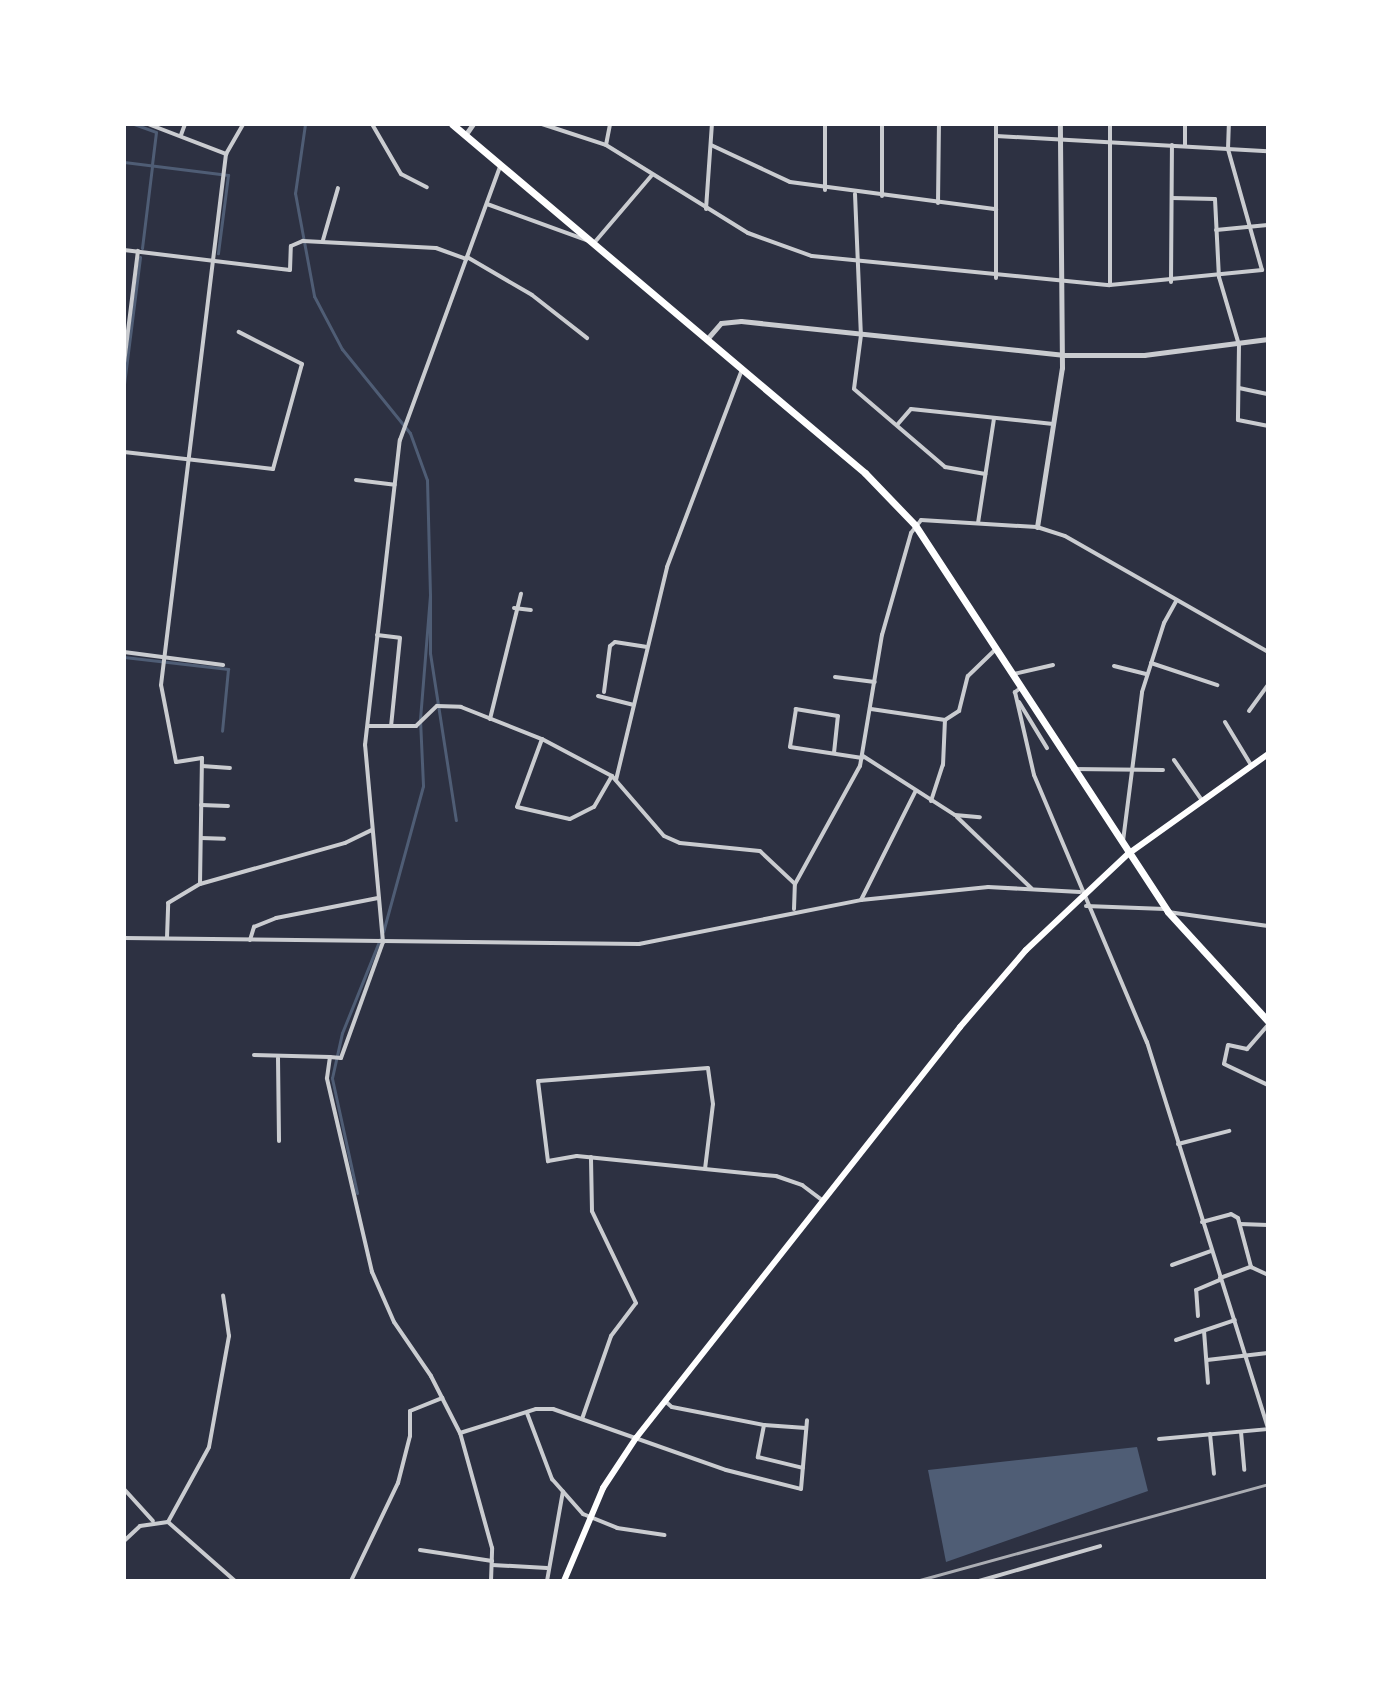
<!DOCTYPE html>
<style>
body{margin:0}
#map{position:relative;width:1392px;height:1705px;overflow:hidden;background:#2d3142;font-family:"Noto Sans",sans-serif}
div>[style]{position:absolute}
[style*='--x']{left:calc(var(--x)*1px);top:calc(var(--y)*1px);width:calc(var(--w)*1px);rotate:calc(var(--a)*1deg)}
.water>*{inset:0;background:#4f5d75}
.stream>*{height:3px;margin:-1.5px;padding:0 1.5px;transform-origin:1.5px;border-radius:1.5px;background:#4f5d75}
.minor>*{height:4px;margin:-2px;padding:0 2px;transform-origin:2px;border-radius:2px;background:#caccd0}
.tertiary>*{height:5px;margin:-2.5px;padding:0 2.5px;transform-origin:2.5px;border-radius:2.5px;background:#caccd0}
.secondary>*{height:6px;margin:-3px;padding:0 3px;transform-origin:3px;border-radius:3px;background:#fff}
.primary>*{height:7px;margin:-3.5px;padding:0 3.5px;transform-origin:3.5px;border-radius:3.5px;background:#fff}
.rail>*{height:3px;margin:-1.5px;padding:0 1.5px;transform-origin:1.5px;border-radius:1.5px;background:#abadb3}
span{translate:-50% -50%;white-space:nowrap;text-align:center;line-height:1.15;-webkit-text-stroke:8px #fff;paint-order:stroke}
.frame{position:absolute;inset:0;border:126px solid #fff;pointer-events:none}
</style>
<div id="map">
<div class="water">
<div style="clip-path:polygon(1137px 1447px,1148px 1491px,946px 1562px,928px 1470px)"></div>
</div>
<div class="stream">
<div style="--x:134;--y:124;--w:23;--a:20"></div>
<div style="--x:156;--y:132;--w:33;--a:97"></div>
<div style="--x:305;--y:124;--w:70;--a:98.2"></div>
<div style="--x:295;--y:193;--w:105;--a:79.5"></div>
<div style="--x:314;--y:296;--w:60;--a:62.2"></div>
<div style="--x:342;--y:349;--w:108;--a:51"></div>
<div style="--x:410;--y:433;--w:50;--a:70.1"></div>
<div style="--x:427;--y:480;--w:115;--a:88.5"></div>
<div style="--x:430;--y:595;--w:124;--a:94.6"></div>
<div style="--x:420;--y:719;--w:67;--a:87.4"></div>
<div style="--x:423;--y:786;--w:151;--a:105.3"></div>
<div style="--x:124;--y:162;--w:105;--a:7.1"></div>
<div style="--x:228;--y:175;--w:79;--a:97.3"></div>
<div style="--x:142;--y:248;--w:82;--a:-83"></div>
<div style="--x:124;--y:384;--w:128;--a:-82.8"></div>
<div style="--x:430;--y:595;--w:58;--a:90"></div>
<div style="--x:430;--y:653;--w:169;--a:81.2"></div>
<div style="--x:124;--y:657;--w:105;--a:6.6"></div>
<div style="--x:228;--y:669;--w:62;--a:95.5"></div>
<div style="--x:357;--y:1193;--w:118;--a:-102.3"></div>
<div style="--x:332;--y:1078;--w:46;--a:-77.5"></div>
<div style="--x:342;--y:1033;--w:101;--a:-68"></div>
</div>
<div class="minor">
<div style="--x:148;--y:124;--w:84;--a:21"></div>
<div style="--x:372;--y:124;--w:58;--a:59.9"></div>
<div style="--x:401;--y:174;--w:29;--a:27"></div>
<div style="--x:542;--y:124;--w:67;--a:18.2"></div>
<div style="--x:606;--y:145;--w:167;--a:31.8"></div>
<div style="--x:748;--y:233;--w:68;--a:19.8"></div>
<div style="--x:812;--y:256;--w:299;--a:5.6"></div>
<div style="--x:1110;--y:285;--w:153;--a:-5.6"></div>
<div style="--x:1262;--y:270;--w:126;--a:-105.7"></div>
<div style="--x:1228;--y:149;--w:25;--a:-88"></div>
<div style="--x:825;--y:124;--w:66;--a:90"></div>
<div style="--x:882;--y:124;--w:72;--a:90"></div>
<div style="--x:181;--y:135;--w:12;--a:-70"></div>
<div style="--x:996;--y:136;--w:272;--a:3.2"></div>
<div style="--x:606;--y:145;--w:21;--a:-79"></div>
<div style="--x:711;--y:145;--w:87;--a:25.1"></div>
<div style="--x:790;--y:182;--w:208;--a:7.5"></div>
<div style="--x:1185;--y:146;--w:22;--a:-90"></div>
<div style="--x:855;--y:194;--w:141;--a:87.6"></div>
<div style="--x:861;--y:335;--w:54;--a:97.4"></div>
<div style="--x:854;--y:389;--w:120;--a:40.6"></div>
<div style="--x:945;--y:467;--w:41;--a:9.9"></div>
<div style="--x:1172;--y:198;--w:43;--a:1.3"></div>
<div style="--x:1215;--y:199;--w:78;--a:87.1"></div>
<div style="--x:1219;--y:277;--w:71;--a:73.6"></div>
<div style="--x:1239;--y:345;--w:75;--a:90.8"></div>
<div style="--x:1238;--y:420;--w:31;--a:11"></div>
<div style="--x:938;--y:203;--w:79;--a:-89.3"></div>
<div style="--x:487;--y:204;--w:114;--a:20"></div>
<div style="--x:594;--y:243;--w:89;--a:-49.5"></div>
<div style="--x:706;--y:209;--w:85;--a:-86"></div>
<div style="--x:1216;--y:230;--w:52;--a:-5.5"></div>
<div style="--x:323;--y:240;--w:54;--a:-73.9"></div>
<div style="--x:124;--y:250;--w:167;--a:6.9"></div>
<div style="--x:290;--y:270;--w:24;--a:-88"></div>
<div style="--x:291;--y:246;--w:13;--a:-23"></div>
<div style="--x:303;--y:241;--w:133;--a:3"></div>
<div style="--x:436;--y:248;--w:32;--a:20"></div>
<div style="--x:467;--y:257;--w:75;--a:30.3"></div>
<div style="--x:532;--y:295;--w:70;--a:38"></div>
<div style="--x:996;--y:278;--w:154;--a:-90"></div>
<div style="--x:1171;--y:282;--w:137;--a:-89.6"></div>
<div style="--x:1110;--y:285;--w:161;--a:-90"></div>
<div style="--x:124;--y:363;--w:113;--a:-82.9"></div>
<div style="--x:1239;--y:388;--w:30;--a:12"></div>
<div style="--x:897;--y:425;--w:21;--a:-49"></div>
<div style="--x:911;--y:409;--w:143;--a:6"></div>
<div style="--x:124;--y:452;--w:150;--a:6.5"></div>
<div style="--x:273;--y:469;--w:109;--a:-74.6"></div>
<div style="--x:302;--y:364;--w:71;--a:-153.1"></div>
<div style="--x:356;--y:480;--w:39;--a:7"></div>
<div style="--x:978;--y:523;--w:106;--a:-81.3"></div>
<div style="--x:514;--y:608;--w:17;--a:7"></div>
<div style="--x:377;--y:635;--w:23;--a:7"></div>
<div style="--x:400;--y:638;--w:88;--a:95.8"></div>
<div style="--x:124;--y:652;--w:100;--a:7.5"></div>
<div style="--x:1151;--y:663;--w:70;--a:18.4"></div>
<div style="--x:1114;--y:666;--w:34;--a:14"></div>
<div style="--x:1014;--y:674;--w:40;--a:-13"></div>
<div style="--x:835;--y:677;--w:40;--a:7.1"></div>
<div style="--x:1022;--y:687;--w:9;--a:144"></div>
<div style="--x:1015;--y:692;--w:85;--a:77.1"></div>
<div style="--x:1034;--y:775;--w:290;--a:67.1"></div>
<div style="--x:1147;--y:1042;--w:405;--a:72.6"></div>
<div style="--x:604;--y:692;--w:46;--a:-82.6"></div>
<div style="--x:610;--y:646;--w:6;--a:-39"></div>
<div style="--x:615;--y:642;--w:31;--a:9"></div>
<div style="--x:598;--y:696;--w:36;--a:14"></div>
<div style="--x:1019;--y:702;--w:54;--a:58.7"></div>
<div style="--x:871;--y:709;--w:75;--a:8.5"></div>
<div style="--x:945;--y:720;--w:17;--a:-33"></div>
<div style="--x:959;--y:711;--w:36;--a:-76"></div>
<div style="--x:968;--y:676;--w:37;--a:-44"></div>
<div style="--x:1249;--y:711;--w:32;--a:-54"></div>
<div style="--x:490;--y:719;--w:129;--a:-76.1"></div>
<div style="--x:1225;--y:722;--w:50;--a:58.8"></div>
<div style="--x:368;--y:726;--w:48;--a:0"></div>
<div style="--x:416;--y:726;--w:29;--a:-44"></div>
<div style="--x:437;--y:706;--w:24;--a:2"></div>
<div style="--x:461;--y:707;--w:87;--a:21.6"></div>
<div style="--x:542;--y:739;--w:79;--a:27.9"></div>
<div style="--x:612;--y:776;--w:79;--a:49.1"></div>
<div style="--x:664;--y:836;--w:17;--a:24"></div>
<div style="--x:680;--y:843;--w:80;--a:5.7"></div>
<div style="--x:760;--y:851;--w:48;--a:43.3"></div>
<div style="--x:542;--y:739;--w:72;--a:110.2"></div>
<div style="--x:517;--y:807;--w:54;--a:12.8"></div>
<div style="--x:570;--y:819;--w:27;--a:-27"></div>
<div style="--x:594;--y:807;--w:36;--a:-60"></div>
<div style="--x:834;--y:753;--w:37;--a:-84"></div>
<div style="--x:838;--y:716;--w:43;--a:-170.5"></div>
<div style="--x:796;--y:709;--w:38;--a:99"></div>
<div style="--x:790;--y:747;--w:73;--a:8.7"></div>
<div style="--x:863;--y:756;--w:109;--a:32.7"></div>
<div style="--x:955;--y:815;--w:25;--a:5"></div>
<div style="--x:1174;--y:760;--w:47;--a:55.3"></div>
<div style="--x:202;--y:766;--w:28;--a:4"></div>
<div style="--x:1073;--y:769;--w:90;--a:0.6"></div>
<div style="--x:616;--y:780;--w:219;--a:-76.5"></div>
<div style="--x:667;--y:567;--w:211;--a:-69.2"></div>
<div style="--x:931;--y:801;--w:38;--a:-72"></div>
<div style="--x:943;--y:765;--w:45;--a:-87.5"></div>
<div style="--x:201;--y:805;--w:27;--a:2"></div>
<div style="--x:957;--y:817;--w:103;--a:43.8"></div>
<div style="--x:201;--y:838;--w:23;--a:2"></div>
<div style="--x:1123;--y:841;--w:150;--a:-82.7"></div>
<div style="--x:1142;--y:692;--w:72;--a:-72.3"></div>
<div style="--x:1164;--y:623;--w:26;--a:-61"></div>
<div style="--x:200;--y:884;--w:126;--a:-89.1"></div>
<div style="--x:202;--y:758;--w:26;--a:171"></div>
<div style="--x:176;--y:762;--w:78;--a:-101"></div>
<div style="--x:161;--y:685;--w:535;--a:-83.02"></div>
<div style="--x:226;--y:154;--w:34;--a:-60"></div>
<div style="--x:861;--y:900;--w:121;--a:-63.4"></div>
<div style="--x:1086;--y:906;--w:79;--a:2.2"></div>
<div style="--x:794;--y:909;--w:25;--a:-88"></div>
<div style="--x:795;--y:884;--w:135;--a:-61.2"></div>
<div style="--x:860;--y:766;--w:133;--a:-80.5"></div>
<div style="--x:882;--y:635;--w:106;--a:-74.1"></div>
<div style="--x:911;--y:533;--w:16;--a:-52"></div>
<div style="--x:921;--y:520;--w:116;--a:3.5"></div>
<div style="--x:1037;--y:527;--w:29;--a:18"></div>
<div style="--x:1065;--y:536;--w:234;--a:29.7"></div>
<div style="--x:1168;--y:912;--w:101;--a:8"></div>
<div style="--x:124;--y:938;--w:515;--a:0.67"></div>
<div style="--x:639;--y:944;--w:226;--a:-11.2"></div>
<div style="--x:861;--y:900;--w:128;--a:-5.8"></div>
<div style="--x:988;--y:887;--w:92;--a:3.1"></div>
<div style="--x:167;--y:938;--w:35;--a:-88"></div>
<div style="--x:168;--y:903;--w:37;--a:-31"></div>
<div style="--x:200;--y:884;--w:151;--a:-15.8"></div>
<div style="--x:345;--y:843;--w:30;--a:-26"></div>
<div style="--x:250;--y:940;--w:14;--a:-73"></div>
<div style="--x:254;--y:927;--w:24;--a:-22"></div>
<div style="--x:276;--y:918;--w:104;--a:-11.1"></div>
<div style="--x:1268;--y:1025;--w:32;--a:131"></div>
<div style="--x:1247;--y:1049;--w:19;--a:-168"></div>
<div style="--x:1228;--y:1045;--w:19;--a:102"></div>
<div style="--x:1224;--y:1064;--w:49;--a:25.5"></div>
<div style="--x:254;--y:1055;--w:76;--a:1.5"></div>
<div style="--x:278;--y:1058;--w:83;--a:89.3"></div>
<div style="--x:1178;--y:1144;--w:53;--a:-14.3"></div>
<div style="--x:705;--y:1169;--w:65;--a:-83"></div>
<div style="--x:713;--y:1104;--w:36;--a:-98"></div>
<div style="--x:708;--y:1068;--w:170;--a:175.6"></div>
<div style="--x:538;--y:1081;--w:81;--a:82.9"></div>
<div style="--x:548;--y:1161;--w:29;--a:-10"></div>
<div style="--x:577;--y:1156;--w:188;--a:5.8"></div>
<div style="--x:764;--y:1175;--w:12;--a:5"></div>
<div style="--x:776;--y:1176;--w:28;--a:19"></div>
<div style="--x:802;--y:1185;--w:26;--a:37"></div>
<div style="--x:1202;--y:1222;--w:30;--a:-15"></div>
<div style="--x:1231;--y:1214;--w:8;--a:30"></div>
<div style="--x:1238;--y:1218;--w:51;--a:75.1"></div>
<div style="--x:1240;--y:1224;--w:28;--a:2"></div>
<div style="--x:1172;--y:1265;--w:41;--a:-19.7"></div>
<div style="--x:1220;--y:1278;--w:33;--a:-20"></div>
<div style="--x:1251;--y:1267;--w:19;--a:25"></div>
<div style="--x:1198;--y:1316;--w:26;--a:-94"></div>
<div style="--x:1196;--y:1290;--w:26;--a:-23"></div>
<div style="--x:1204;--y:1331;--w:52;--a:85.6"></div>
<div style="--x:1176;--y:1340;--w:62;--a:-18.7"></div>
<div style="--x:1207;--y:1360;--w:61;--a:-6.5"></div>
<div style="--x:665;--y:1401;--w:9;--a:41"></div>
<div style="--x:672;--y:1407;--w:94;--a:11.1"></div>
<div style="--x:764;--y:1425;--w:42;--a:4.1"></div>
<div style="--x:527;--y:1413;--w:71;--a:69.3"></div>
<div style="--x:552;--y:1479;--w:47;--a:48.5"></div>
<div style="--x:583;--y:1514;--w:37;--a:22"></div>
<div style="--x:617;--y:1528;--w:48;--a:8.5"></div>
<div style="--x:582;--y:1419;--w:88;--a:-70.7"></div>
<div style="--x:611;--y:1336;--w:41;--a:-52.9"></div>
<div style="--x:636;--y:1303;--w:102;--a:-115.6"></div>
<div style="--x:592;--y:1211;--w:54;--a:-91.1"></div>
<div style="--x:764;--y:1425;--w:33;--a:101"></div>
<div style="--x:758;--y:1457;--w:46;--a:13.7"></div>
<div style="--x:1241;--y:1432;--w:38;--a:85"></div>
<div style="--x:460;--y:1433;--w:80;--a:-17.5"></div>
<div style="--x:536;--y:1409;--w:17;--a:0"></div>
<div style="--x:553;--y:1409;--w:183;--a:19.4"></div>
<div style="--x:726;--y:1470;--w:77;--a:14.2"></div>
<div style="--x:801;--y:1489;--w:69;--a:-85"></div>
<div style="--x:1210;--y:1434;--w:40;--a:84.3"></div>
<div style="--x:1159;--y:1439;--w:109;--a:-5.2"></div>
<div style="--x:124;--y:1489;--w:43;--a:47.8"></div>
<div style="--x:168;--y:1522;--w:85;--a:-61.3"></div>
<div style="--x:209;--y:1447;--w:113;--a:-79.8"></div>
<div style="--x:229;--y:1336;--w:41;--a:-98.3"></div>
<div style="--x:124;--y:1541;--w:22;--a:-43"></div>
<div style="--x:140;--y:1526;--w:28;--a:-8"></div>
<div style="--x:168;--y:1522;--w:89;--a:41.4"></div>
<div style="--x:420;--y:1550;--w:73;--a:8.7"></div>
<div style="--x:492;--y:1565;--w:55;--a:3.1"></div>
<div style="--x:351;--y:1581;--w:109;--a:-64.4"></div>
<div style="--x:398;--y:1483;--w:49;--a:-75.7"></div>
<div style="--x:410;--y:1436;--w:25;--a:-90"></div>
<div style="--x:410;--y:1411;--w:35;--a:-22"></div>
<div style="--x:491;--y:1581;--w:33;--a:-88"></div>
<div style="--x:492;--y:1548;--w:119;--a:-105.5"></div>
<div style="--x:460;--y:1433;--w:64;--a:-117"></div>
<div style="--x:431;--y:1376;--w:65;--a:-124.4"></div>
<div style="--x:394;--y:1322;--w:55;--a:-113.7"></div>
<div style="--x:372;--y:1272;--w:199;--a:-103.1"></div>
<div style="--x:327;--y:1078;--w:21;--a:-82"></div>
<div style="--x:330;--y:1057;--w:11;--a:5"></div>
<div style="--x:341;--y:1058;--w:123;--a:-70.1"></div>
<div style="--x:383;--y:942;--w:198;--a:-95.2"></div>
<div style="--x:365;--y:745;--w:307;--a:-83.5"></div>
<div style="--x:400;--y:440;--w:292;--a:-69.9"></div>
<div style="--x:547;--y:1581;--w:91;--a:-79.9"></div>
<div style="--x:979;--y:1581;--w:126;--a:-16.1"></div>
</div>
<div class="tertiary">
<div style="--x:466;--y:134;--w:12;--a:-55"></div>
<div style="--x:707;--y:339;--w:21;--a:-49"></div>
<div style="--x:721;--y:323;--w:20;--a:-6"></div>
<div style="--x:741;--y:321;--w:323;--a:6"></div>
<div style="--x:1062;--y:355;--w:82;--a:0"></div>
<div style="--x:1144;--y:355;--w:125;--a:-7.4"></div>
<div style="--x:1037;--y:527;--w:161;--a:-81.1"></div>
<div style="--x:1062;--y:368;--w:244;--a:-90.5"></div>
</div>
<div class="secondary">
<div style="--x:564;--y:1581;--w:101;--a:-67.2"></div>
<div style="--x:603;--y:1488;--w:60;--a:-56.6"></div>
<div style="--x:636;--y:1438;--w:523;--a:-51.75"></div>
<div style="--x:960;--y:1027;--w:101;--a:-49.4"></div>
<div style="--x:1026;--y:950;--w:140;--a:-43.3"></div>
<div style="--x:1128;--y:854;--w:172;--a:-35.5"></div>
</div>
<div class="primary">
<div style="--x:452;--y:124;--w:541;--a:40.2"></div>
<div style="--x:865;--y:473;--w:72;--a:46.1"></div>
<div style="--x:915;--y:525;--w:462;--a:56.8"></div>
<div style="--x:1168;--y:912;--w:148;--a:47.5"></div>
</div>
<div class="rail">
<div style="--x:916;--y:1581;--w:365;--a:-15.4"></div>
</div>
<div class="frame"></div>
</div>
